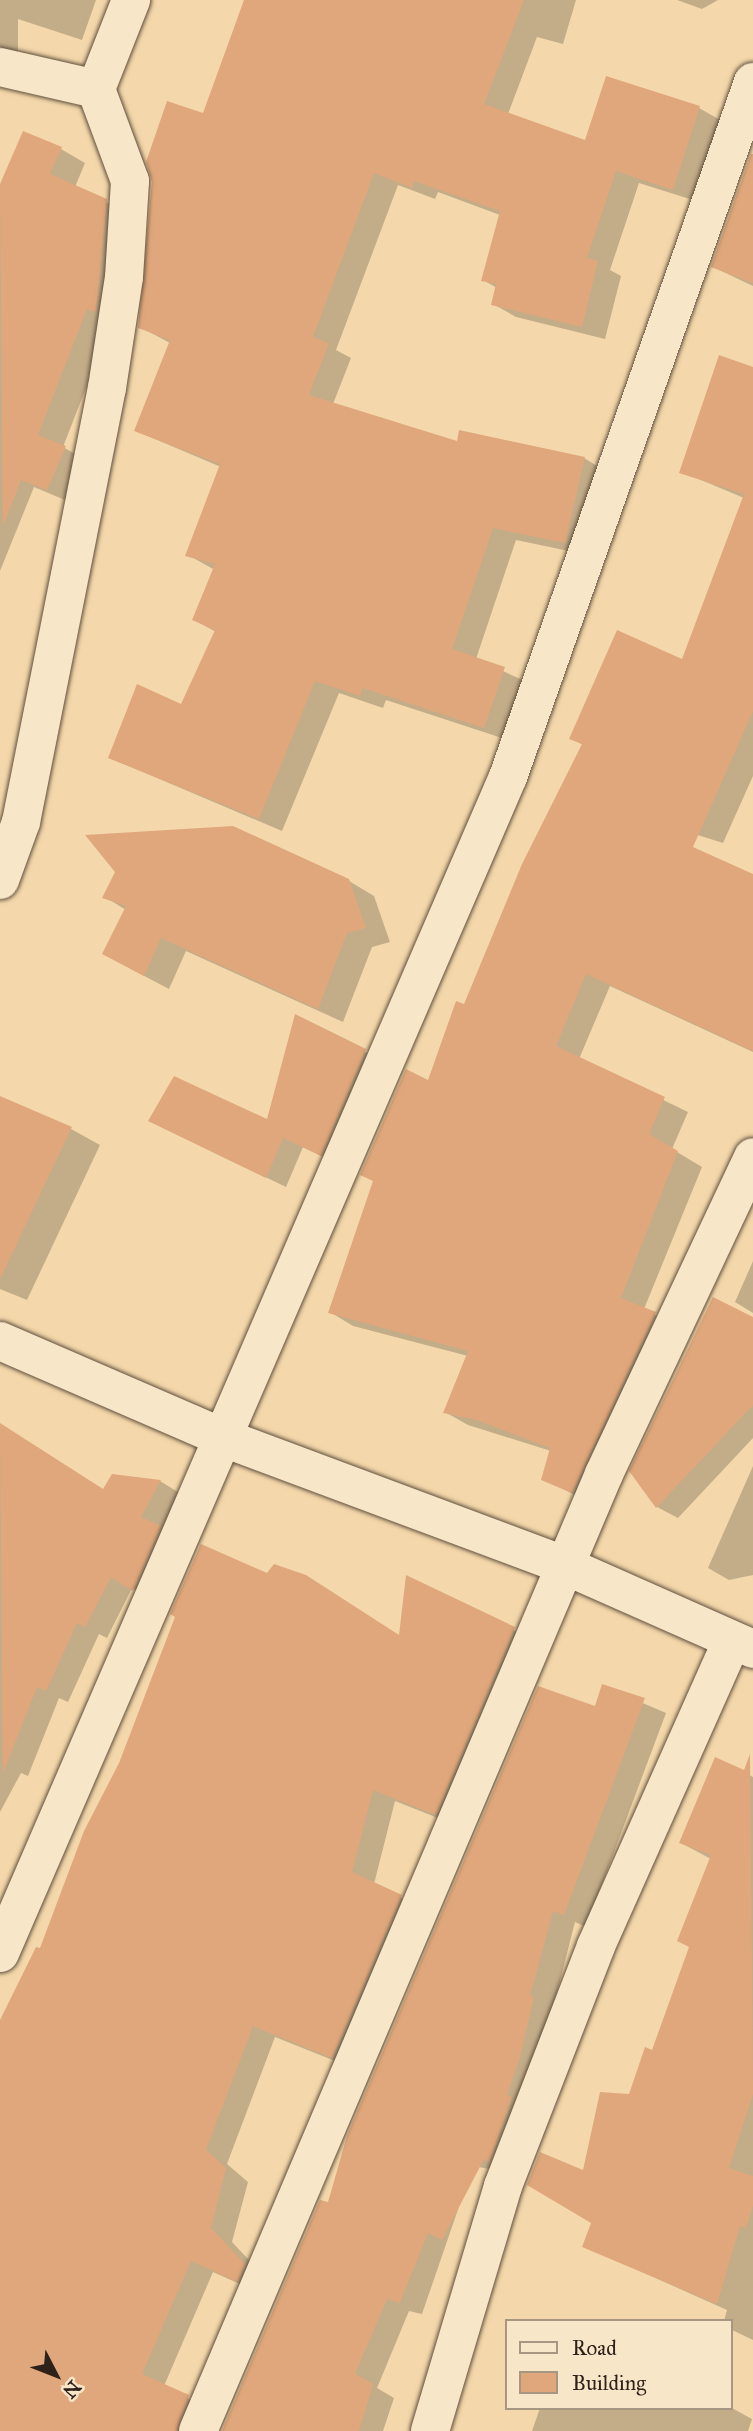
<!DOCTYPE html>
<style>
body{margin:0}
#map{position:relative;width:753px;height:2431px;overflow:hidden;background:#f4d8ab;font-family:"IM FELL Great Primer",serif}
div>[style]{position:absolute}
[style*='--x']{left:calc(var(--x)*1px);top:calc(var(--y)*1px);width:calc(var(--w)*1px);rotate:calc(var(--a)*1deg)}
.shadow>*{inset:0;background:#0003}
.building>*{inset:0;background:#e1a77c}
.roads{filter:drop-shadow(0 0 2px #604f3e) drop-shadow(0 0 2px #604f3e)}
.minor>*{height:38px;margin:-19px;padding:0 19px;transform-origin:19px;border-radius:19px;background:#f8e6c8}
span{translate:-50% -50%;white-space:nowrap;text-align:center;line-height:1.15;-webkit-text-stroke:5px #f8e6c8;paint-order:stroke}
.legend{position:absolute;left:505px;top:2319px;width:228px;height:91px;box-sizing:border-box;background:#f8e6c8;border:2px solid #a79782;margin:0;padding:9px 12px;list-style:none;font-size:21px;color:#2e211a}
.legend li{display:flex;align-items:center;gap:14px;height:35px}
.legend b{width:35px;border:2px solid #a79782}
.north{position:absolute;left:21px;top:2340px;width:70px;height:70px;-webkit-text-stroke:5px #f8e6c8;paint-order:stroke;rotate:132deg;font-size:19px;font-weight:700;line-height:28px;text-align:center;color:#2e211a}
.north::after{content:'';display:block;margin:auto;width:24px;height:32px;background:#2e211a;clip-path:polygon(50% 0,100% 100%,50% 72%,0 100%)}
</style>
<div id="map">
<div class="shadow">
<div style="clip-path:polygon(0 0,96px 0,82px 40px,18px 19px,18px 60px,0 60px)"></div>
<div style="clip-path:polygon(245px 0,576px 0,563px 44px,537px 37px,508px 114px,586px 143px,699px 108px,722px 121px,696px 201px,639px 183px,610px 270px,621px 276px,605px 339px,516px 317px,493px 304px,497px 288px,483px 280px,500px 215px,438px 192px,435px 199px,398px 185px,336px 350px,351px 358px,333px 404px,458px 443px,584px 458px,607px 472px,588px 555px,516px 540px,476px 659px,527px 682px,508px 740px,386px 700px,383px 708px,339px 693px,282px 831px,110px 758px,182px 707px,216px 632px,194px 620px,215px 570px,188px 555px,221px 467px,136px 431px,170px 343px,140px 327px,204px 116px)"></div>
<div style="clip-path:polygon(677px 0,718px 0,702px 9px)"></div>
<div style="clip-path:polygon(61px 149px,85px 163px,75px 187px,131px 214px,112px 321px,63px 447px,89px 462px,72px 503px,34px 487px,0 571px,0 186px)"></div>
<div style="clip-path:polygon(753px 201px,753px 286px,713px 267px)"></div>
<div style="clip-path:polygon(753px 369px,753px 776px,723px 843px,685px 831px,666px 883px,753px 919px,753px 1052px,610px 986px,579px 1059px,688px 1112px,672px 1149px,702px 1167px,644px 1309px,678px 1327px,595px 1505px,543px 1479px,551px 1451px,468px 1425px,445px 1412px,468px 1356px,353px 1326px,330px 1312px,429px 1082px,583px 745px,571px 738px,683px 661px,744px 498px,682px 472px)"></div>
<div style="clip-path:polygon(349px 881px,374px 896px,390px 942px,372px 947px,343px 1022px,186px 951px,169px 989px,129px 968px,126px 910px,105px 897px)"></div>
<div style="clip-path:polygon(296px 1017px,385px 1062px,340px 1165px,303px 1147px,286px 1187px,170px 1131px,268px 1121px)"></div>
<div style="clip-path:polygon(0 1120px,71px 1129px,100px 1145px,27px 1300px,0 1289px)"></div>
<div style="clip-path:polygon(753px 1261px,753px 1313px,735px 1302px)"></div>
<div style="clip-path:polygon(753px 1319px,753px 1438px,678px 1518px,657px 1507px,632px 1471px)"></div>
<div style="clip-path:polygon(0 1425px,104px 1490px,160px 1481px,181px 1494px,155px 1601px,132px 1588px,107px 1638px,99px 1634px,68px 1702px,59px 1698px,28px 1776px,21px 1773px,0 1812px)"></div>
<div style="clip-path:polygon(753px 1466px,753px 1575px,729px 1580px,708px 1568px)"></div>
<div style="clip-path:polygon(407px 1578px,536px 1641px,458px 1826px,395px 1801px,374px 1884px,423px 1909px,355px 2069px,275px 2037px,227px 2164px,248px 2182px,232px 2242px,266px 2278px,260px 2293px,213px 2272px,164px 2386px,210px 2410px,203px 2431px,0 2431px,0 2024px,41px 1951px,401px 1637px)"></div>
<div style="clip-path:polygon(603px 1686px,666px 1713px,586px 1927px,575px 1922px,511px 2173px,473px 2166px,422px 2314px,409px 2311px,377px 2388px,394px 2398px,383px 2431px,224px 2431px,330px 2204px,596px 1708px)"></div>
<div style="clip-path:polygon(716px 1759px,753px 1777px,753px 2340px,730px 2329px,730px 2321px,724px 2321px,727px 2310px,584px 2246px,594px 2223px,585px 2173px,654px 2052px,691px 1947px,711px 1859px,681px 1843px)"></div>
<div style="clip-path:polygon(730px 2407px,752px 2419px,748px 2431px,532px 2431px,540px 2408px)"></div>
</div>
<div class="building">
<div style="clip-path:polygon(244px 0,524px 0,484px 104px,585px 140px,606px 76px,700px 106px,673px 190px,616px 171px,587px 258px,598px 261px,582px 327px,491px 305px,496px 284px,481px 281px,500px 211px,414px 181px,412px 188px,374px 173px,313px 337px,329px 343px,309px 395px,457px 441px,459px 430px,585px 457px,565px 543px,493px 528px,452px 649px,505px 667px,484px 728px,363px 688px,360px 696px,315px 681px,259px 819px,108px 758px,137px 684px,181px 704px,215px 630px,192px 620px,215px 564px,185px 556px,220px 464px,134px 431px,170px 340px,138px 328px,152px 182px,146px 162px,167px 101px,203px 113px)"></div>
<div style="clip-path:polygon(23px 131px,62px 147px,50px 174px,107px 199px,96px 312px,87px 309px,38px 435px,66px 446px,47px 490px,21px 480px,3px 526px,0 184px)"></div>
<div style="clip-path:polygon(751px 154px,753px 154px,753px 283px,711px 267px)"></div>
<div style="clip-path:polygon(719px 355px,753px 367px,753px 711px,693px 847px,753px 874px,753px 1051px,586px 974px,556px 1046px,665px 1097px,649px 1134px,678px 1151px,621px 1298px,656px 1312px,572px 1493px,541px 1480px,550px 1448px,477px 1420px,443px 1413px,468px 1351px,328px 1313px,373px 1181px,360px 1175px,406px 1069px,428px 1080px,456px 1001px,464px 1004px,522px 864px,582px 744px,569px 739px,617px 630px,682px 659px,744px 494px,679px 473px)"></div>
<div style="clip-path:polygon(233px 826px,349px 879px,366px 928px,347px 933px,318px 1009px,161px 938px,144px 976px,102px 954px,126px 906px,102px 898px,115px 872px,85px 835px)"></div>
<div style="clip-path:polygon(295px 1014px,366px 1049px,321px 1156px,283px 1138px,266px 1178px,148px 1121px,174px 1076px,267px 1119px)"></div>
<div style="clip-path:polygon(0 1096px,72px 1127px,0 1279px)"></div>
<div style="clip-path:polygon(713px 1297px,753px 1317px,753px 1405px,656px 1508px,629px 1471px)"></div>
<div style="clip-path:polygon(0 1423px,103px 1489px,112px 1474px,161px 1480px,141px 1517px,161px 1526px,133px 1591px,111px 1577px,85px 1627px,77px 1623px,46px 1691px,37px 1687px,3px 1773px)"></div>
<div style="clip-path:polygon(201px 1544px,267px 1573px,274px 1564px,306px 1575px,399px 1635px,406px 1575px,515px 1627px,436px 1815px,373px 1790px,352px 1872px,402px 1895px,332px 2058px,253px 2026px,206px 2150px,226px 2168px,211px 2228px,245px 2264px,238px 2282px,191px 2261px,142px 2374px,189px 2395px,177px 2431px,0 2431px,0 2020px,36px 1947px,40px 1948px,84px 1831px,119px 1763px,175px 1617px,170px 1614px)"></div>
<div style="clip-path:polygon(602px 1684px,645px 1698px,564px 1915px,553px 1911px,530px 1996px,534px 1997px,520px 2057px,507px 2095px,512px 2097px,489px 2162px,484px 2159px,442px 2240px,428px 2233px,400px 2303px,387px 2299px,355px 2374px,373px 2384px,359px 2431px,222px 2431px,320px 2200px,328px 2202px,347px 2136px,538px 1686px,595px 1706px)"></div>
<div style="clip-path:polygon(750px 1754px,753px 2094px,729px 2168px,753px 2176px,753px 2205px,746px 2228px,740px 2226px,717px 2304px,582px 2247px,591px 2223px,527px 2185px,540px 2152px,583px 2170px,600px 2092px,629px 2094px,645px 2047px,652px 2050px,689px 1947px,677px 1941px,711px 1855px,679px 1843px,715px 1757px,744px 1770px)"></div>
</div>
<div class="roads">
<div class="minor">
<div style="--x:0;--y:67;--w:98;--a:12.9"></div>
<div style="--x:0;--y:880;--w:62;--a:-70.1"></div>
<div style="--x:21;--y:822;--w:442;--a:-78.8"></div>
<div style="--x:107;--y:388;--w:112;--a:-81.3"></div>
<div style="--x:124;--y:277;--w:96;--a:-86.4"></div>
<div style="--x:130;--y:181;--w:98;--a:-110.3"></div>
<div style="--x:96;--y:89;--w:96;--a:-68.5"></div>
<div style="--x:0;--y:1341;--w:244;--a:23.4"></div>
<div style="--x:224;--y:1438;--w:365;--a:20.5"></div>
<div style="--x:566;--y:1566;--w:205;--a:23.9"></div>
<div style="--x:0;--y:1953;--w:1281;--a:-66.64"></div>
<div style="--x:508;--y:777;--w:737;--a:-70.58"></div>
<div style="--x:198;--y:2431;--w:1040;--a:-67.01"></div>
<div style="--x:604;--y:1474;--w:350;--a:-64.8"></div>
<div style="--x:430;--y:2431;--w:256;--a:-73.4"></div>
<div style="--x:503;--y:2186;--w:257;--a:-68.8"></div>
<div style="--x:596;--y:1946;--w:334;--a:-66"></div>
</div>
</div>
<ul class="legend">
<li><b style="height:9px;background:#f8e6c8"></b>Road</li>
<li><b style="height:19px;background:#e1a77c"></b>Building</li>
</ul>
<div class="north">N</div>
</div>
